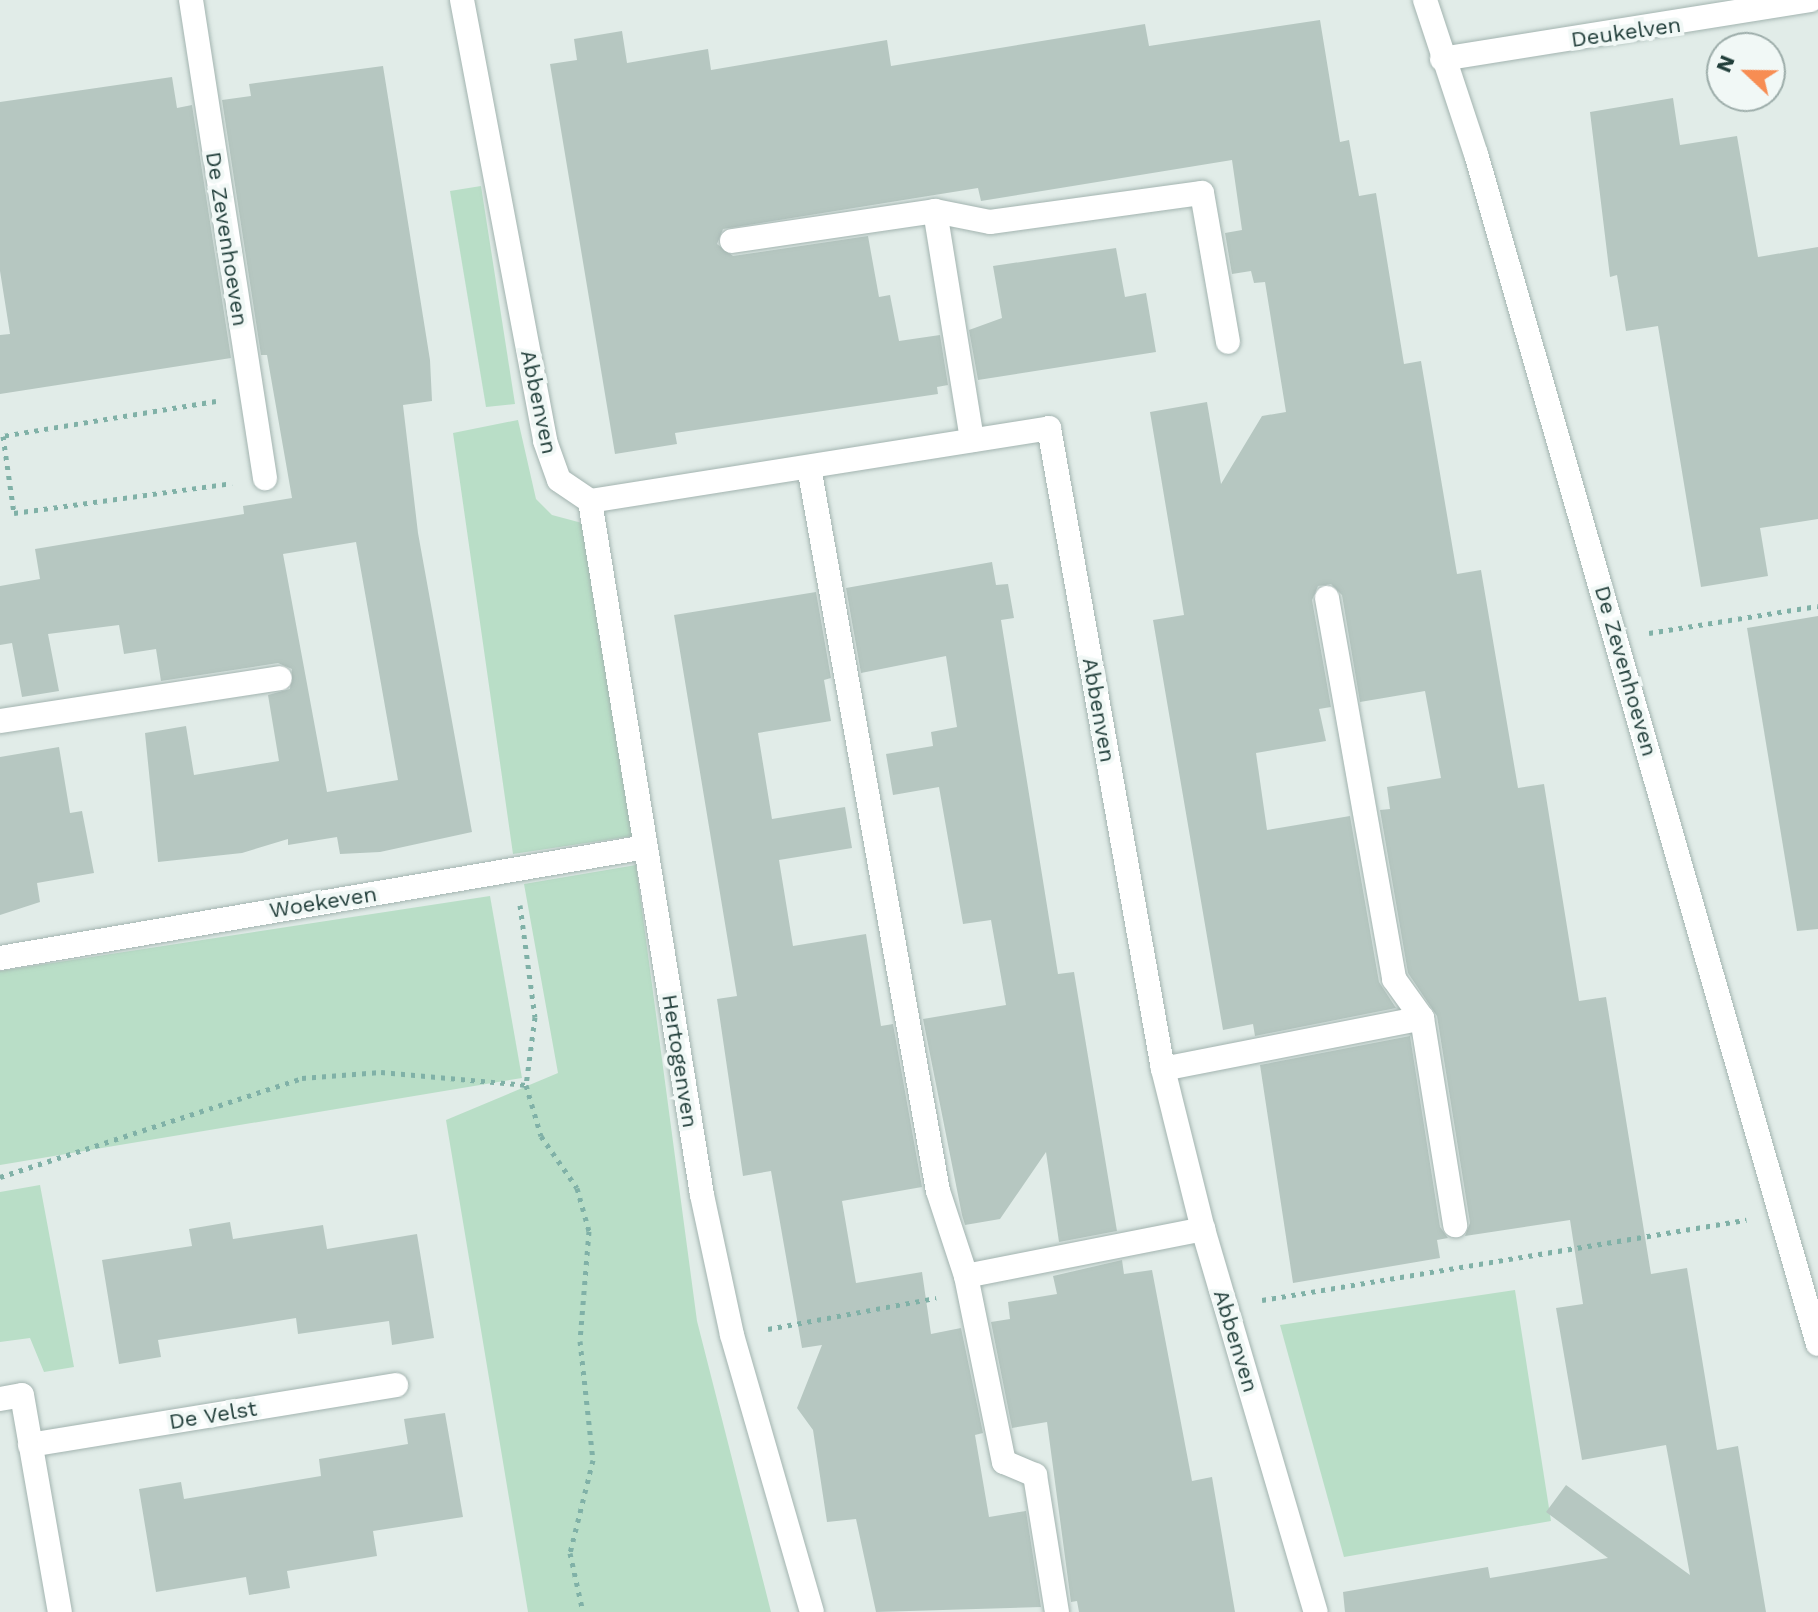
<!DOCTYPE html>
<style>
body{margin:0}
#map{position:relative;width:1818px;height:1612px;overflow:hidden;background:#e1ece8;font-family:"Work Sans",sans-serif}
div>[style]{position:absolute}
[style*='--x']{left:calc(var(--x)*1px);top:calc(var(--y)*1px);width:calc(var(--w)*1px);rotate:calc(var(--a)*1deg)}
.green>*{inset:0;background:#b9dec7}
.building>*{inset:0;background:#b6c7c1}
.path>*{height:5px;margin-top:-2.5px;transform-origin:0;background:repeating-linear-gradient(90deg,#80b1a7 0 4px,transparent 0 10px)}
.roads{filter:drop-shadow(0 0 2px #a3b4b0) drop-shadow(0 0 2px #a3b4b0)}
.street>*{height:24px;margin:-12px;padding:0 12px;transform-origin:12px;border-radius:12px;background:#fff}
.secondary>*{height:24px;margin:-12px;padding:0 12px;transform-origin:12px;border-radius:12px;background:#fff}
span{translate:-50% -50%;white-space:nowrap;text-align:center;line-height:1.15;-webkit-text-stroke:8px #f1f8f6;paint-order:stroke}
.street-label{font-size:22px;color:#203d39}
.north{position:absolute;left:1706px;top:32px;width:80px;height:80px;box-sizing:border-box;background:#f1f8f6;border:2px solid #9dadaa;border-radius:50%;rotate:292deg;font-size:22px;font-weight:700;line-height:32px;text-align:center;color:#203d39}
.north::after{content:'';display:block;margin:auto;width:28px;height:36px;background:#f78d53;clip-path:polygon(50% 0,100% 100%,50% 72%,0 100%)}
</style>
<div id="map">
<div class="green">
<div style="clip-path:polygon(481px 186px,515px 404px,486px 407px,450px 191px)"></div>
<div style="clip-path:polygon(518px 420px,536px 499px,552px 515px,582px 523px,633px 836px,513px 854px,453px 433px)"></div>
<div style="clip-path:polygon(636px 865px,697px 1321px,771px 1612px,528px 1612px,446px 1120px,558px 1073px,524px 884px)"></div>
<div style="clip-path:polygon(490px 896px,522px 1078px,0 1165px,0 971px)"></div>
<div style="clip-path:polygon(40px 1185px,74px 1367px,44px 1372px,30px 1338px,0 1342px,0 1192px)"></div>
<div style="clip-path:polygon(1515px 1290px,1551px 1521px,1344px 1557px,1280px 1325px)"></div>
</div>
<div class="building">
<div style="clip-path:polygon(1320px 20px,1340px 142px,1349px 140px,1359px 196px,1376px 193px,1404px 364px,1421px 361px,1457px 574px,1481px 570px,1518px 788px,1544px 784px,1579px 1001px,1606px 997px,1651px 1274px,1687px 1268px,1717px 1450px,1738px 1446px,1766px 1612px,1345px 1612px,1343px 1592px,1488px 1567px,1490px 1578px,1608px 1558px,1546px 1512px,1566px 1485px,1690px 1575px,1666px 1445px,1582px 1460px,1556px 1308px,1583px 1304px,1570px 1220px,1465px 1236px,1470px 1223px,1437px 1016px,1408px 973px,1380px 810px,1390px 809px,1387px 787px,1441px 778px,1425px 691px,1360px 702px,1342px 595px,1331px 584px,1318px 586px,1312px 600px,1331px 707px,1319px 709px,1326px 741px,1256px 753px,1267px 830px,1350px 816px,1379px 982px,1396px 1008px,1255px 1036px,1253px 1024px,1223px 1030px,1153px 620px,1184px 615px,1150px 412px,1207px 402px,1221px 484px,1262px 416px,1286px 412px,1265px 282px,1254px 283px,1251px 271px,1232px 274px,1225px 233px,1242px 230px,1232px 160px,981px 201px,978px 188px,723px 229px,717px 244px,733px 256px,868px 236px,879px 297px,890px 295px,899px 341px,940px 335px,948px 385px,937px 387px,938px 394px,675px 433px,677px 444px,615px 454px,550px 64px,577px 60px,574px 39px,622px 31px,627px 63px,708px 49px,711px 70px,887px 40px,891px 66px,1145px 24px,1149px 46px)"></div>
<div style="clip-path:polygon(evenodd,383px 66px,430px 360px,432px 401px,403px 405px,418px 533px,472px 832px,380px 852px,340px 854px,337px 837px,288px 845px,288px 839px,242px 853px,158px 862px,145px 733px,186px 726px,194px 775px,279px 761px,268px 695px,290px 689px,292px 669px,278px 663px,161px 681px,156px 649px,124px 654px,119px 625px,48px 634px,59px 691px,22px 697px,12px 643px,0 645px,0 586px,40px 579px,35px 549px,244px 514px,243px 506px,292px 498px,267px 355px,261px 355px,222px 100px,251px 96px,249px 84px,383px 66px,356px 542px,398px 780px,327px 792px,283px 554px,356px 542px)"></div>
<div style="clip-path:polygon(172px 77px,177px 108px,192px 105px,231px 358px,0 394px,0 335px,10px 334px,0 271px,0 102px)"></div>
<div style="clip-path:polygon(1673px 98px,1680px 145px,1737px 136px,1758px 257px,1818px 247px,1818px 519px,1760px 528px,1768px 576px,1701px 587px,1658px 326px,1626px 331px,1617px 275px,1610px 277px,1590px 112px)"></div>
<div style="clip-path:polygon(1116px 248px,1125px 297px,1146px 293px,1156px 352px,978px 380px,969px 330px,1002px 318px,993px 266px)"></div>
<div style="clip-path:polygon(992px 562px,996px 585px,1008px 584px,1014px 618px,1001px 620px,1058px 974px,1074px 972px,1117px 1231px,1059px 1242px,1046px 1152px,1000px 1219px,965px 1225px,962px 1215px,923px 1019px,1006px 1005px,991px 920px,963px 924px,939px 787px,893px 795px,886px 754px,933px 746px,931px 732px,957px 727px,946px 656px,861px 673px,846px 588px)"></div>
<div style="clip-path:polygon(816px 592px,831px 678px,824px 680px,831px 721px,758px 733px,772px 819px,845px 807px,852px 848px,779px 860px,793px 946px,866px 934px,881px 1026px,893px 1024px,922px 1187px,842px 1201px,856px 1283px,922px 1272px,931px 1334px,961px 1328px,983px 1433px,975px 1435px,989px 1517px,1026px 1511px,1041px 1607px,876px 1612px,856px 1519px,827px 1522px,813px 1430px,797px 1408px,822px 1345px,802px 1348px,771px 1171px,743px 1176px,717px 999px,737px 996px,674px 615px)"></div>
<div style="clip-path:polygon(1818px 616px,1818px 929px,1797px 931px,1747px 628px)"></div>
<div style="clip-path:polygon(59px 747px,70px 813px,82px 811px,94px 873px,37px 883px,40px 902px,0 915px,0 757px)"></div>
<div style="clip-path:polygon(1410px 1036px,1440px 1227px,1448px 1238px,1437px 1240px,1440px 1258px,1293px 1283px,1260px 1065px)"></div>
<div style="clip-path:polygon(230px 1222px,233px 1239px,323px 1225px,327px 1249px,417px 1234px,434px 1338px,392px 1345px,389px 1321px,298px 1334px,296px 1318px,158px 1340px,161px 1357px,119px 1364px,102px 1260px,192px 1246px,189px 1229px)"></div>
<div style="clip-path:polygon(1122px 1260px,1124px 1274px,1152px 1270px,1192px 1481px,1212px 1477px,1235px 1612px,1079px 1612px,1077px 1601px,1071px 1602px,1047px 1422px,1012px 1428px,991px 1322px,1010px 1319px,1008px 1302px,1057px 1294px,1053px 1276px)"></div>
<div style="clip-path:polygon(445px 1413px,463px 1517px,373px 1531px,377px 1556px,287px 1571px,290px 1588px,249px 1595px,246px 1577px,156px 1592px,139px 1489px,181px 1482px,184px 1499px,321px 1476px,319px 1459px,408px 1444px,404px 1419px)"></div>
</div>
<div class="path">
<div style="--x:216;--y:401;--w:216;--a:170.7"></div>
<div style="--x:3;--y:436;--w:78;--a:81.9"></div>
<div style="--x:14;--y:513;--w:220;--a:-7.8"></div>
<div style="--x:1649;--y:633;--w:171;--a:-9.1"></div>
<div style="--x:520;--y:905;--w:113;--a:82.4"></div>
<div style="--x:535;--y:1017;--w:69;--a:97.5"></div>
<div style="--x:526;--y:1085;--w:53;--a:73.6"></div>
<div style="--x:541;--y:1136;--w:63;--a:55.3"></div>
<div style="--x:577;--y:1188;--w:45;--a:74.4"></div>
<div style="--x:589;--y:1231;--w:110;--a:94.7"></div>
<div style="--x:580;--y:1341;--w:120;--a:83.8"></div>
<div style="--x:593;--y:1460;--w:96;--a:103.9"></div>
<div style="--x:570;--y:1553;--w:60;--a:77.6"></div>
<div style="--x:0;--y:1177;--w:318;--a:-18.1"></div>
<div style="--x:302;--y:1078;--w:79;--a:-4.3"></div>
<div style="--x:381;--y:1072;--w:146;--a:5.1"></div>
<div style="--x:1262;--y:1300;--w:491;--a:-9.4"></div>
<div style="--x:768;--y:1329;--w:171;--a:-10.5"></div>
</div>
<div class="roads">
<div class="street">
<div style="--x:191;--y:0;--w:484;--a:81.2"></div>
<div style="--x:462;--y:0;--w:449;--a:79.3"></div>
<div style="--x:545;--y:441;--w:41;--a:70.3"></div>
<div style="--x:559;--y:480;--w:37;--a:34"></div>
<div style="--x:590;--y:501;--w:465;--a:-9"></div>
<div style="--x:1049;--y:428;--w:651;--a:79.92"></div>
<div style="--x:1163;--y:1069;--w:165;--a:76"></div>
<div style="--x:1203;--y:1229;--w:399;--a:73.6"></div>
<div style="--x:1442;--y:59;--w:373;--a:-9.1"></div>
<div style="--x:935;--y:211;--w:232;--a:80.8"></div>
<div style="--x:732;--y:241;--w:205;--a:-8.4"></div>
<div style="--x:935;--y:211;--w:56;--a:11.3"></div>
<div style="--x:990;--y:222;--w:214;--a:-7.8"></div>
<div style="--x:1202;--y:193;--w:151;--a:80.1"></div>
<div style="--x:809;--y:467;--w:735;--a:79.9"></div>
<div style="--x:938;--y:1191;--w:89;--a:71.8"></div>
<div style="--x:966;--y:1276;--w:190;--a:78.5"></div>
<div style="--x:1004;--y:1462;--w:34;--a:23"></div>
<div style="--x:1035;--y:1475;--w:139;--a:80.9"></div>
<div style="--x:590;--y:501;--w:703;--a:80.83"></div>
<div style="--x:702;--y:1195;--w:143;--a:77.9"></div>
<div style="--x:732;--y:1335;--w:288;--a:73.9"></div>
<div style="--x:1327;--y:598;--w:387;--a:80"></div>
<div style="--x:1394;--y:979;--w:48;--a:54.3"></div>
<div style="--x:1422;--y:1018;--w:210;--a:80.9"></div>
<div style="--x:0;--y:721;--w:283;--a:-8.7"></div>
<div style="--x:0;--y:958;--w:655;--a:-9.75"></div>
<div style="--x:1163;--y:1069;--w:264;--a:-11.1"></div>
<div style="--x:966;--y:1276;--w:242;--a:-11.2"></div>
<div style="--x:0;--y:1399;--w:22;--a:-10"></div>
<div style="--x:22;--y:1395;--w:220;--a:80.1"></div>
<div style="--x:30;--y:1445;--w:371;--a:-9.3"></div>
</div>
<div class="secondary">
<div style="--x:1425;--y:0;--w:162;--a:71.7"></div>
<div style="--x:1476;--y:154;--w:1238;--a:73.97"></div>
</div>
</div>
<div class="street-label">
<span style="left:1626px;top:32px;rotate:-8deg">Deukelven</span>
<span style="left:227px;top:239px;rotate:81deg">De Zevenhoeven</span>
<span style="left:539px;top:402px;rotate:78deg">Abbenven</span>
<span style="left:1626px;top:671px;rotate:74deg">De Zevenhoeven</span>
<span style="left:1099px;top:710px;rotate:80deg">Abbenven</span>
<span style="left:323px;top:902px;rotate:-9deg">Woekeven</span>
<span style="left:680px;top:1061px;rotate:81deg">Hertogenven</span>
<span style="left:1236px;top:1341px;rotate:73deg">Abbenven</span>
<span style="left:213px;top:1415px;rotate:-9deg">De Velst</span>
</div>
<div class="north">N</div>
</div>
